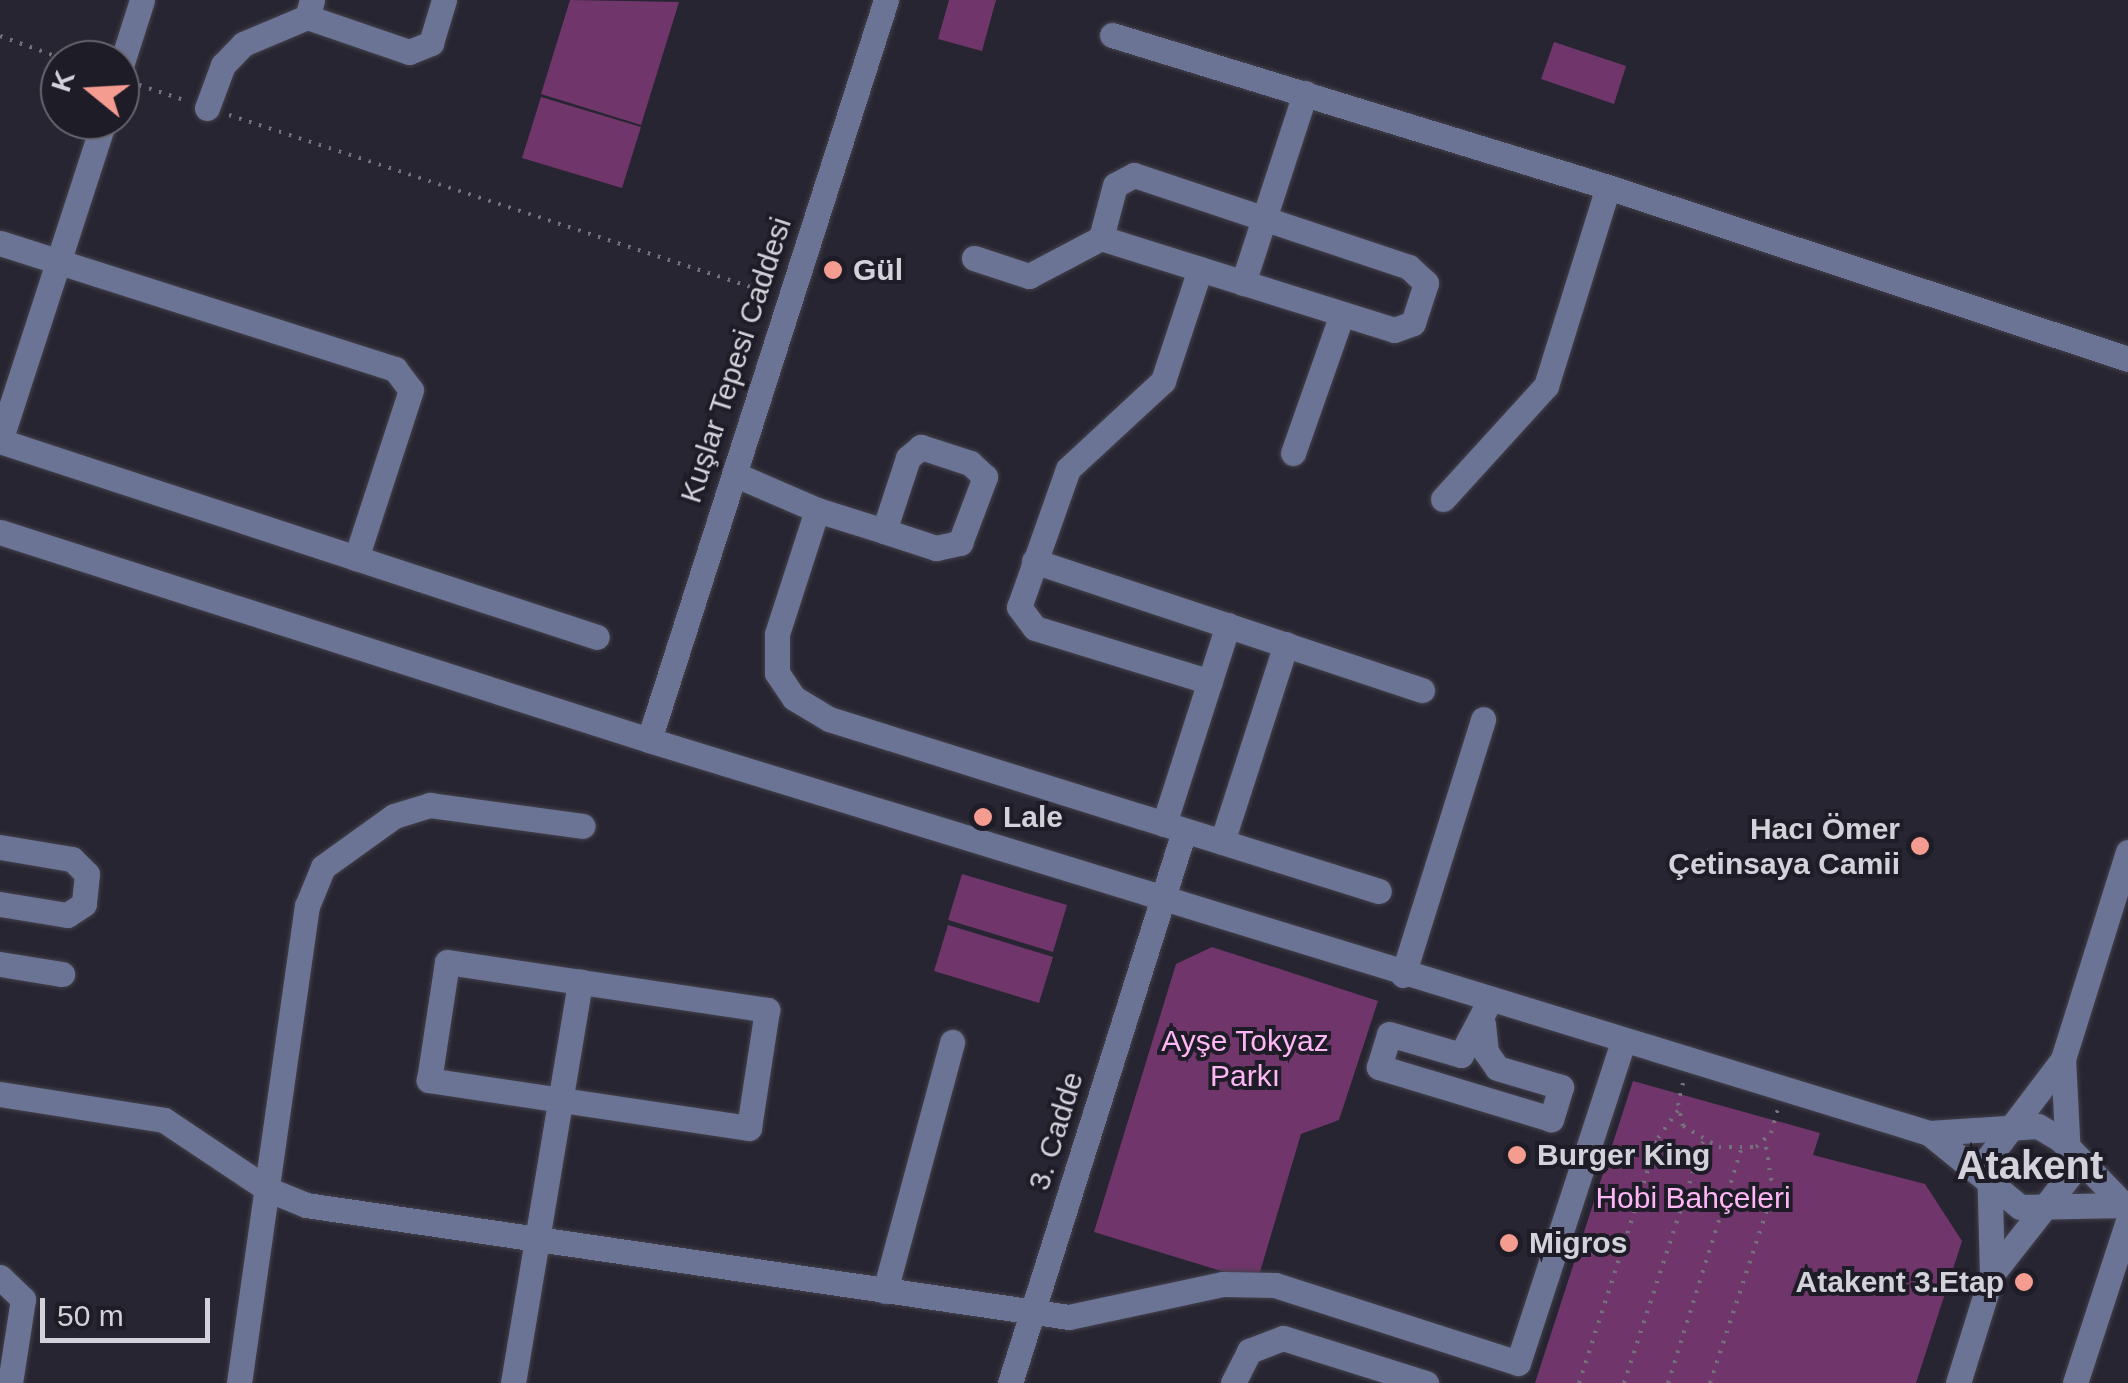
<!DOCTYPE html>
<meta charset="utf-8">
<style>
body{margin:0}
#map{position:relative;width:2128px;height:1383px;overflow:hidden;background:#272531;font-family:Arial,sans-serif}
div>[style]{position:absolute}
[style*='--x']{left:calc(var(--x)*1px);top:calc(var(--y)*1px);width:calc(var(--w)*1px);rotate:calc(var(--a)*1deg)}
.green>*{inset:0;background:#70366b}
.path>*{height:4px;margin-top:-2px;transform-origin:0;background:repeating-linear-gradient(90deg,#73727c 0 2.5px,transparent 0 10.5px)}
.roads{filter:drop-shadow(0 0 2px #43414c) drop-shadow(0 0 2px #43414c)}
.minor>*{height:25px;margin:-12.5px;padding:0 12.5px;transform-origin:12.5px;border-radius:12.5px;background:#6c7495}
.dots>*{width:28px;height:28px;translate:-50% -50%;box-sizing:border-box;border:5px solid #1e1c27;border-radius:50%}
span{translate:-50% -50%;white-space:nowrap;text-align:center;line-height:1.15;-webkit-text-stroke:8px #1e1c27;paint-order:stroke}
.poi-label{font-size:30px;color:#d3d2da;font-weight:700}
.left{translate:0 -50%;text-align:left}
.right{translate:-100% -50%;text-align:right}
.street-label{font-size:30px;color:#d3d2da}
.park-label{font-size:30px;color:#feb6f5}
.district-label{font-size:40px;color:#d3d2da;font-weight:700}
.north{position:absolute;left:40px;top:40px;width:100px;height:100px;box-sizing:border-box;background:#1e1c27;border:2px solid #66656f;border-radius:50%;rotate:288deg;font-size:28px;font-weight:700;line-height:40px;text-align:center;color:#d3d2da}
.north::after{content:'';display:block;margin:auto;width:35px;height:45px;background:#f59c90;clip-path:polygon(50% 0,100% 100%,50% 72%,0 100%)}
.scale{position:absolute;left:40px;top:1298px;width:170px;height:45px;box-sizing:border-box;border:5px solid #d3d2da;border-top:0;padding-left:12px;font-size:30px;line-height:35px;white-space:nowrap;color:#d3d2da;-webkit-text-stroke:8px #1e1c27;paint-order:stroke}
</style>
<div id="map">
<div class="green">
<div style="clip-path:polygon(570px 0,679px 2px,641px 125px,541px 94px)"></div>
<div style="clip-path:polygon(949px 0,996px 0,982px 51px,938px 39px)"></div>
<div style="clip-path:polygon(1554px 42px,1626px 66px,1614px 104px,1541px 79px)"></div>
<div style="clip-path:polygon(541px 97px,641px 127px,622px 188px,522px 158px)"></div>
<div style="clip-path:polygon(962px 874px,1067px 905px,1053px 952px,948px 920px)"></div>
<div style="clip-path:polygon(948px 925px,1053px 957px,1039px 1003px,934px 971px)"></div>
<div style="clip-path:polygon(1212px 947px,1378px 1001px,1339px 1120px,1301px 1134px,1257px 1282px,1094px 1232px,1176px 964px)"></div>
<div style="clip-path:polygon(1633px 1081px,1820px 1133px,1813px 1155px,1925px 1184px,1962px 1241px,1916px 1383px,1535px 1383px)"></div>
</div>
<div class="path">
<div style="--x:0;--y:36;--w:70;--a:20"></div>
<div style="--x:139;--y:85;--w:51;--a:18.4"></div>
<div style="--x:229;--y:115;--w:565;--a:18.24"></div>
<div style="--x:1683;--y:1083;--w:21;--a:104"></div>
<div style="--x:1678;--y:1103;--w:24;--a:78"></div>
<div style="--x:1683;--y:1126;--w:42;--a:30.3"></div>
<div style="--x:1719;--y:1147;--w:37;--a:0"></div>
<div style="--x:1756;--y:1147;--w:21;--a:-43"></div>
<div style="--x:1771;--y:1133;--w:25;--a:-74"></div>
<div style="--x:1579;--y:1383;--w:257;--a:-72.1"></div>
<div style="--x:1658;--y:1138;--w:34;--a:-54"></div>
<div style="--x:1624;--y:1383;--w:254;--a:-71.9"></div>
<div style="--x:1668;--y:1383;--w:244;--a:-72.6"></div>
<div style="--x:1710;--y:1383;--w:202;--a:-71.8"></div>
<div style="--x:1773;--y:1191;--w:52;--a:-98.9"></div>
</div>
<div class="roads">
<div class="minor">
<div style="--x:312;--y:0;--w:18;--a:106"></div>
<div style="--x:307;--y:17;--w:108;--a:18.9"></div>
<div style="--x:409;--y:52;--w:24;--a:-22"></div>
<div style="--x:431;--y:43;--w:45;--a:-73.2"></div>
<div style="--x:1112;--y:35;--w:519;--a:17.04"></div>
<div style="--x:1608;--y:187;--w:548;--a:18.3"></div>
<div style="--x:120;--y:69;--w:72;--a:-72.3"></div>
<div style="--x:207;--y:108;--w:46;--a:-69.6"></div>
<div style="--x:223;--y:65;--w:29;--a:-46"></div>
<div style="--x:243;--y:44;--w:69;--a:-22.9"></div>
<div style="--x:0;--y:243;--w:415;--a:17.7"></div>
<div style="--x:395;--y:369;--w:26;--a:53"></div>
<div style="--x:411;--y:390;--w:177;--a:108.1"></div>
<div style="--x:974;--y:258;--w:58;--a:18.1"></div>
<div style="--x:1029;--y:276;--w:81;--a:-27.8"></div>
<div style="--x:1101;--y:238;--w:307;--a:17.4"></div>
<div style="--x:1394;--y:330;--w:20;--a:-20"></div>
<div style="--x:1413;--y:323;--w:42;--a:-72"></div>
<div style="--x:1426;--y:283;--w:23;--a:-137"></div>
<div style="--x:1409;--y:267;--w:290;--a:-161.5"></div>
<div style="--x:1134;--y:175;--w:21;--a:152"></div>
<div style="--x:1115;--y:185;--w:55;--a:104.8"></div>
<div style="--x:1200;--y:269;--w:118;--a:108.3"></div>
<div style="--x:1163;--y:381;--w:129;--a:137.2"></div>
<div style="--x:1068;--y:469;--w:146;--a:109.5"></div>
<div style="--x:1019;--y:607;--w:26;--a:53"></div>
<div style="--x:1035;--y:628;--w:183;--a:17.1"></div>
<div style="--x:1243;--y:283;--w:200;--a:-71.9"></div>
<div style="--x:0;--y:441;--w:628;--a:18.18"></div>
<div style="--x:0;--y:441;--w:337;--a:-72"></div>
<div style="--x:1293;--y:453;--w:147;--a:-70.6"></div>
<div style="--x:734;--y:474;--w:90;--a:23.4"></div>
<div style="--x:817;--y:510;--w:70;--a:17.4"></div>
<div style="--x:884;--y:531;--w:55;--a:18.1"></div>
<div style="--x:936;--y:548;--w:25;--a:-12"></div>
<div style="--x:960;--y:543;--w:71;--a:-69.3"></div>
<div style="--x:985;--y:477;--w:21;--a:-137"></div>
<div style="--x:970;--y:463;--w:52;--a:-161.9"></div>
<div style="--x:921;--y:447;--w:17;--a:140"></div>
<div style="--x:908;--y:458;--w:77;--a:108.2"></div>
<div style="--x:1443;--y:499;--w:153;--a:-47.7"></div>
<div style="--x:1546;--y:386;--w:208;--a:-72.7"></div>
<div style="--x:817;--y:510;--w:130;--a:107.9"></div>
<div style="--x:777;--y:634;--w:39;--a:90"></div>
<div style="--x:777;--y:673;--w:30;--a:56"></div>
<div style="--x:794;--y:698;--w:41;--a:31"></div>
<div style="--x:829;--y:719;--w:576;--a:17.37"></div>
<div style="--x:0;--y:532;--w:682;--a:17.77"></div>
<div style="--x:649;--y:740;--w:1339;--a:17.07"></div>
<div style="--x:1929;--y:1133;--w:109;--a:-3.7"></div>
<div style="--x:2038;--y:1126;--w:27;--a:31"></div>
<div style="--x:2061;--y:1140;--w:89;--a:45.9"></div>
<div style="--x:1034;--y:561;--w:409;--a:18.4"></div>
<div style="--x:649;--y:740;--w:777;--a:-72.24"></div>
<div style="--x:1164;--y:824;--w:209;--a:-72.2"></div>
<div style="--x:1222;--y:842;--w:208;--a:-72.1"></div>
<div style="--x:0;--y:847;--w:73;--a:9.5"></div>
<div style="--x:72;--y:859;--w:21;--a:45"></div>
<div style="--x:87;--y:874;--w:30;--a:96"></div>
<div style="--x:84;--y:904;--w:20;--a:147"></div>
<div style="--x:67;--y:915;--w:68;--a:-170.7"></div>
<div style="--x:447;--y:962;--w:324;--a:8.5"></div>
<div style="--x:767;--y:1010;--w:119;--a:98.7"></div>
<div style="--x:749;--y:1128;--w:324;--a:-171.5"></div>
<div style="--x:429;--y:1080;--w:119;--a:-81.3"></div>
<div style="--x:0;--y:964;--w:63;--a:9.2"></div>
<div style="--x:1403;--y:975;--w:268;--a:-72.6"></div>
<div style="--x:1483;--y:1024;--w:28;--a:84"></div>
<div style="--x:1486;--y:1052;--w:19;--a:55"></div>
<div style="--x:1497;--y:1068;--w:67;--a:16.5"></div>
<div style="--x:1561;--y:1087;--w:34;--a:107"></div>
<div style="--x:1551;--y:1119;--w:180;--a:-163.2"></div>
<div style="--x:1379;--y:1067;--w:34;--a:-73"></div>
<div style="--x:1389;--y:1034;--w:75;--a:16.3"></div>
<div style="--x:1461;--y:1055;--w:60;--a:-62.2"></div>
<div style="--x:0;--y:1094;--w:166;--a:9"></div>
<div style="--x:164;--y:1120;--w:124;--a:33.8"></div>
<div style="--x:267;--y:1189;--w:42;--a:22.3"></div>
<div style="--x:306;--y:1205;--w:771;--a:8.35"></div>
<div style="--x:1069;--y:1317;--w:157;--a:-12.1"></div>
<div style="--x:1223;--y:1284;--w:52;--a:1.1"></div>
<div style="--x:1275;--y:1285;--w:255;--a:17.8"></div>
<div style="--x:1518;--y:1363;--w:338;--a:-71.9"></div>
<div style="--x:1929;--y:1133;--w:117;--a:39.1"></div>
<div style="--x:2020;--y:1207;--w:108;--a:-1.1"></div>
<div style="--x:1992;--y:1274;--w:125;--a:-51.8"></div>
<div style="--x:2069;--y:1176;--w:117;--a:-92.9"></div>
<div style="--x:0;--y:1277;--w:32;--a:44"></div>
<div style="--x:23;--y:1299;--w:85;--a:98.8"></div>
<div style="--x:885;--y:1291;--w:258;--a:-74.9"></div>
<div style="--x:239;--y:1383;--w:482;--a:-81.9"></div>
<div style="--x:307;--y:906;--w:42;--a:-67.7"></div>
<div style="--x:323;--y:867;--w:87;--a:-35.7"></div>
<div style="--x:394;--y:816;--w:38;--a:-17"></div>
<div style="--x:430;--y:805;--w:154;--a:7.8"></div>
<div style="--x:513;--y:1383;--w:407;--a:-80.5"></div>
<div style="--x:1010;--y:1383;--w:579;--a:-72.5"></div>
<div style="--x:1233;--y:1383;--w:36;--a:-63"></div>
<div style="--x:1249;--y:1351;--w:36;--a:-21"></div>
<div style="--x:1283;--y:1338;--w:150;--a:17.5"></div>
<div style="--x:1958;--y:1383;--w:114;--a:-72.7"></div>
<div style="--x:1992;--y:1274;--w:117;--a:-91.5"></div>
<div style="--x:1989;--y:1157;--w:123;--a:-52.9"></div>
<div style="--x:2063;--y:1059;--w:217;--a:-72.6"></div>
<div style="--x:2075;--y:1383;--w:170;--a:-71.9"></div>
</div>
</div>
<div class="dots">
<div style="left:833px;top:270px;background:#f59c90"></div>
<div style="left:983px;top:817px;background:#f59c90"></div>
<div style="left:1920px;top:846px;background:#f59c90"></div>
<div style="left:1517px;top:1155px;background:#f59c90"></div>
<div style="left:1509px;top:1243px;background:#f59c90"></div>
<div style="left:2024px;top:1282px;background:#f59c90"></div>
</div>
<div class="poi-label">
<span class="left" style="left:853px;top:270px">Gül</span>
<span class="left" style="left:1003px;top:817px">Lale</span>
<span class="right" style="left:1900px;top:846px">Hacı Ömer<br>Çetinsaya Camii</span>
<span class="left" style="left:1537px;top:1155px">Burger King</span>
<span class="left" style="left:1529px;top:1243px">Migros</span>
<span class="right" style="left:2004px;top:1282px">Atakent 3.Etap</span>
</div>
<div class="street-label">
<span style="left:736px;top:360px;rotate:-72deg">Kuşlar Tepesi Caddesi</span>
<span style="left:1056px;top:1131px;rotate:-73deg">3. Cadde</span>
</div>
<div class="park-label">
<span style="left:1245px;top:1058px">Ayşe Tokyaz<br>Parkı</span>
<span style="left:1693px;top:1198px">Hobi Bahçeleri</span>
</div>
<div class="district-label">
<span style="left:2030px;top:1165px">Atakent</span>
</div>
<div class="north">K</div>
<div class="scale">50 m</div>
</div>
